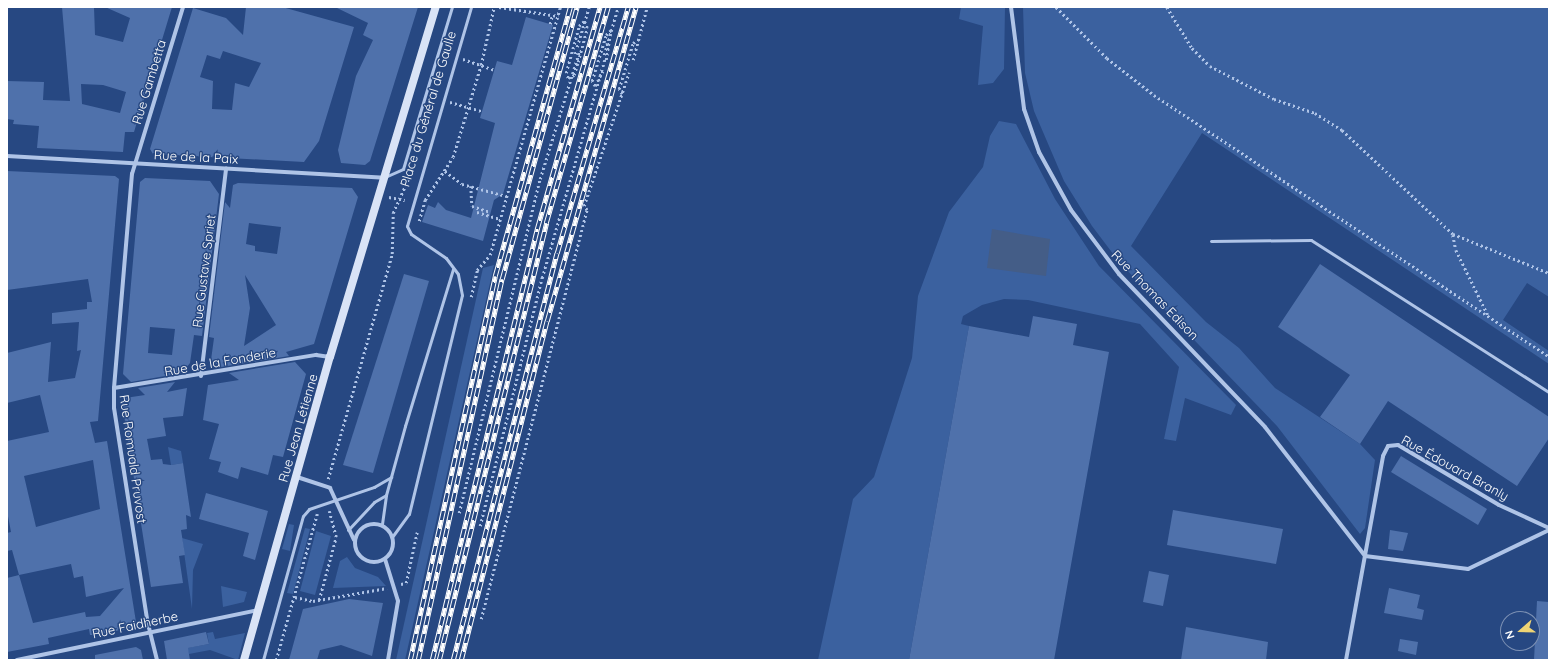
<!DOCTYPE html>
<meta charset="utf-8">
<style>
body{margin:0}
#map{position:relative;width:1556px;height:667px;overflow:hidden;background:#274882;font-family:Quicksand,sans-serif}
div>[style]{position:absolute}
[style*='--x']{left:calc(var(--x)*1px);top:calc(var(--y)*1px);width:calc(var(--w)*1px);rotate:calc(var(--a)*1deg)}
.green>*{inset:0;background:#3b619f}
.water>*{inset:0;background:#445d87}
.building>*{inset:0;background:#4f71ab}
.path>*{height:2.5px;margin-top:-1.25px;transform-origin:0;background:repeating-linear-gradient(90deg,#afc4e7 0 2px,transparent 0 5px)}
.lane>*{height:3px;margin:-1.5px;padding:0 1.5px;transform-origin:1.5px;border-radius:1.5px;background:#afc4e7}
.street>*{height:4px;margin:-2px;padding:0 2px;transform-origin:2px;border-radius:2px;background:#afc4e7}
.street>.ring{margin:-2px;padding:0;box-sizing:content-box;background:none;border:4px solid #afc4e7;border-radius:50%}
.secondary>*{height:8px;margin:-4px;padding:0 4px;transform-origin:4px;border-radius:4px;background:#d9e3f6}
.rail>*{height:4.5px;margin-top:-2.25px;transform-origin:0;background:repeating-linear-gradient(90deg,#274882 0 9px,#fff 0 18px);box-sizing:border-box;border-block:1px solid #fff}
span{translate:-50% -50%;white-space:nowrap;text-align:center;line-height:1.15;-webkit-text-stroke:3px #274882;paint-order:stroke}
.street-label{font-size:13px;color:#fff}
.frame{position:absolute;inset:0;border:8px solid #fff;pointer-events:none}
.north{position:absolute;left:1500px;top:611px;width:40px;height:40px;box-sizing:border-box;background:#274882;border:1px solid #7d91b4;border-radius:50%;rotate:250deg;font-size:11px;font-weight:700;line-height:16px;text-align:center;color:#fff}
.north::after{content:'';display:block;margin:auto;width:14px;height:18px;background:#efd474;clip-path:polygon(50% 0,100% 100%,50% 72%,0 100%)}
</style>
<div id="map">
<div class="green">
<div style="clip-path:polygon(961px 7px,1005px 7px,1004px 69px,993px 83px,978px 85px,983px 26px,959px 19px)"></div>
<div style="clip-path:polygon(1023px 7px,1549px 7px,1549px 297px,1527px 283px,1503px 320px,1549px 351px,1549px 364px,1202px 133px,1131px 246px,1206px 322px,1239px 348px,1275px 388px,1360px 444px,1375px 460px,1365px 528px,1360px 534px,1277px 426px,1120px 263px,1092px 226px,1064px 181px,1034px 111px,1025px 73px)"></div>
<div style="clip-path:polygon(999px 121px,1016px 124px,1055px 199px,1099px 266px,1236px 405px,1231px 415px,1185px 398px,1176px 441px,1164px 439px,1179px 367px,1140px 324px,1028px 300px,1004px 299px,982px 305px,963px 316px,961px 324px,969px 326px,909px 660px,818px 660px,853px 499px,874px 477px,912px 358px,918px 296px,949px 212px,983px 167px,990px 136px)"></div>
<div style="clip-path:polygon(494px 265px,405px 660px,396px 660px,483px 268px)"></div>
<div style="clip-path:polygon(168px 447px,181px 451px,183px 463px,171px 465px)"></div>
<div style="clip-path:polygon(289px 524px,294px 525px,290px 551px,282px 549px)"></div>
<div style="clip-path:polygon(305px 528px,310px 529px,293px 594px,287px 593px)"></div>
<div style="clip-path:polygon(316px 531px,331px 536px,315px 595px,300px 591px)"></div>
<div style="clip-path:polygon(182px 538px,203px 544px,193px 570px,192px 609px)"></div>
<div style="clip-path:polygon(347px 557px,355px 568px,378px 577px,386px 586px,333px 588px,340px 561px)"></div>
<div style="clip-path:polygon(221px 586px,247px 592px,244px 602px,223px 607px)"></div>
<div style="clip-path:polygon(213px 632px,215px 639px,245px 633px,238px 660px,210px 650px,189px 654px,187px 648px,209px 644px,207px 633px)"></div>
</div>
<div class="water">
<div style="clip-path:polygon(992px 229px,1050px 239px,1046px 276px,987px 268px)"></div>
</div>
<div class="building">
<div style="clip-path:polygon(evenodd,62px 7px,94px 7px,95px 35px,123px 42px,130px 18px,105px 7px,172px 7px,134px 132px,125px 132px,123px 152px,37px 148px,39px 126px,13px 124px,14px 120px,7px 119px,7px 81px,44px 82px,43px 100px,70px 101px,62px 7px,81px 84px,103px 85px,126px 92px,120px 113px,82px 104px,81px 84px)"></div>
<div style="clip-path:polygon(evenodd,246px 7px,282px 7px,354px 27px,319px 141px,304px 162px,153px 154px,150px 149px,193px 8px,226px 18px,243px 35px,246px 7px,223px 51px,261px 63px,249px 87px,235px 83px,232px 110px,212px 109px,213px 81px,200px 77px,207px 55px,220px 59px,223px 51px)"></div>
<div style="clip-path:polygon(335px 7px,418px 7px,370px 161px,365px 165px,341px 163px,338px 150px,356px 76px,373px 40px,363px 35px,368px 23px)"></div>
<div style="clip-path:polygon(526px 17px,553px 25px,503px 194px,494px 200px,483px 241px,422px 222px,428px 205px,435px 208px,438px 202px,446px 210px,471px 218px,495px 123px,480px 118px,497px 61px,512px 65px)"></div>
<div style="clip-path:polygon(evenodd,7px 171px,115px 176px,119px 179px,98px 421px,90px 422px,95px 443px,107px 441px,136px 622px,131px 628px,95px 635px,90px 635px,89px 629px,48px 638px,49px 644px,7px 652px,7px 578px,19px 575px,12px 550px,7px 551px,7px 533px,11px 532px,7px 511px,7px 441px,49px 432px,40px 395px,7px 403px,7px 353px,51px 342px,48px 382px,75px 378px,81px 350px,77px 351px,79px 322px,52px 324px,52px 313px,87px 309px,87px 302px,92px 302px,88px 279px,7px 290px,7px 171px,93px 460px,100px 509px,36px 527px,24px 476px,93px 460px,7px 171px,71px 564px,74px 578px,83px 576px,86px 597px,124px 588px,100px 616px,86px 617px,85px 612px,33px 623px,19px 575px,71px 564px)"></div>
<div style="clip-path:polygon(evenodd,145px 178px,210px 181px,219px 194px,202px 336px,194px 335px,190px 363px,182px 373px,131px 382px,123px 374px,140px 182px,145px 178px,150px 327px,175px 329px,172px 355px,148px 353px,150px 327px)"></div>
<div style="clip-path:polygon(evenodd,238px 183px,352px 188px,358px 197px,314px 344px,286px 352px,289px 356px,221px 367px,211px 360px,214px 338px,209px 337px,225px 202px,230px 208px,233px 185px,238px 183px,249px 223px,281px 227px,277px 254px,255px 251px,255px 246px,246px 244px,249px 223px,238px 183px,245px 275px,276px 325px,244px 346px,250px 308px,245px 275px)"></div>
<div style="clip-path:polygon(1320px 264px,1549px 417px,1549px 438px,1517px 486px,1388px 401px,1360px 444px,1320px 417px,1350px 375px,1278px 327px)"></div>
<div style="clip-path:polygon(404px 274px,429px 281px,373px 473px,343px 465px)"></div>
<div style="clip-path:polygon(1033px 316px,1077px 324px,1073px 345px,1109px 352px,1054px 660px,909px 660px,969px 326px,1029px 337px)"></div>
<div style="clip-path:polygon(295px 362px,306px 374px,283px 457px,273px 455px,268px 475px,241px 467px,238px 479px,218px 472px,221px 462px,209px 459px,219px 424px,203px 420px,208px 385px,239px 380px,229px 373px)"></div>
<div style="clip-path:polygon(175px 382px,167px 392px,187px 388px,183px 416px,163px 418px,166px 436px,147px 439px,151px 460px,162px 459px,163px 464px,171px 465px,183px 463px,191px 517px,186px 515px,187px 529px,181px 530px,185px 555px,179px 556px,183px 583px,151px 587px,122px 402px,125px 398px,145px 395px,138px 388px)"></div>
<div style="clip-path:polygon(1401px 456px,1487px 509px,1478px 525px,1391px 472px)"></div>
<div style="clip-path:polygon(206px 493px,268px 511px,255px 560px,243px 556px,249px 533px,199px 519px)"></div>
<div style="clip-path:polygon(1173px 510px,1283px 529px,1276px 564px,1167px 545px)"></div>
<div style="clip-path:polygon(1390px 530px,1408px 533px,1403px 551px,1388px 549px)"></div>
<div style="clip-path:polygon(1149px 571px,1169px 575px,1163px 606px,1143px 602px)"></div>
<div style="clip-path:polygon(1389px 588px,1420px 595px,1417px 608px,1424px 610px,1422px 620px,1384px 613px)"></div>
<div style="clip-path:polygon(349px 599px,383px 603px,372px 656px,341px 645px,320px 650px,317px 660px,289px 660px,303px 609px)"></div>
<div style="clip-path:polygon(1537px 601px,1549px 602px,1549px 660px,1534px 660px)"></div>
<div style="clip-path:polygon(1186px 627px,1268px 642px,1266px 660px,1181px 660px)"></div>
<div style="clip-path:polygon(206px 632px,209px 644px,188px 648px,190px 660px,167px 660px,164px 641px)"></div>
<div style="clip-path:polygon(1400px 639px,1418px 642px,1416px 655px,1398px 651px)"></div>
<div style="clip-path:polygon(136px 647px,141px 650px,143px 660px,95px 660px,95px 655px)"></div>
</div>
<div class="path">
<div style="--x:499;--y:7;--w:60;--a:8.7"></div>
<div style="--x:1056;--y:7;--w:72;--a:45"></div>
<div style="--x:1107;--y:58;--w:60;--a:38.2"></div>
<div style="--x:1154;--y:95;--w:473;--a:33.5"></div>
<div style="--x:1167;--y:7;--w:48;--a:58.6"></div>
<div style="--x:1192;--y:48;--w:25;--a:45"></div>
<div style="--x:1210;--y:66;--w:72;--a:27.3"></div>
<div style="--x:1274;--y:99;--w:43;--a:18.9"></div>
<div style="--x:1315;--y:113;--w:32;--a:32"></div>
<div style="--x:1342;--y:130;--w:152;--a:43.1"></div>
<div style="--x:1453;--y:234;--w:104;--a:22.1"></div>
<div style="--x:550;--y:24;--w:9;--a:-77"></div>
<div style="--x:577;--y:47;--w:42;--a:-73.3"></div>
<div style="--x:575;--y:54;--w:3;--a:-72"></div>
<div style="--x:604;--y:55;--w:50;--a:-73.7"></div>
<div style="--x:463;--y:59;--w:34;--a:19"></div>
<div style="--x:606;--y:60;--w:30;--a:-81"></div>
<div style="--x:633;--y:60;--w:55;--a:-75.2"></div>
<div style="--x:568;--y:78;--w:7;--a:-27"></div>
<div style="--x:574;--y:75;--w:14;--a:-73"></div>
<div style="--x:578;--y:62;--w:35;--a:-75"></div>
<div style="--x:587;--y:28;--w:8;--a:-113"></div>
<div style="--x:568;--y:78;--w:5;--a:-112"></div>
<div style="--x:566;--y:73;--w:49;--a:-74.5"></div>
<div style="--x:579;--y:26;--w:7;--a:-45"></div>
<div style="--x:595;--y:86;--w:6;--a:-121"></div>
<div style="--x:592;--y:81;--w:48;--a:-73.1"></div>
<div style="--x:606;--y:35;--w:7;--a:-45"></div>
<div style="--x:595;--y:86;--w:18;--a:-63"></div>
<div style="--x:622;--y:94;--w:6;--a:-121"></div>
<div style="--x:619;--y:89;--w:48;--a:-73.1"></div>
<div style="--x:633;--y:43;--w:7;--a:-34"></div>
<div style="--x:450;--y:102;--w:33;--a:16"></div>
<div style="--x:445;--y:171;--w:21;--a:37"></div>
<div style="--x:462;--y:184;--w:46;--a:15.3"></div>
<div style="--x:471;--y:186;--w:20;--a:87"></div>
<div style="--x:472;--y:206;--w:19;--a:18"></div>
<div style="--x:389;--y:197;--w:16;--a:11"></div>
<div style="--x:477;--y:212;--w:24;--a:17"></div>
<div style="--x:419;--y:221;--w:22;--a:-74"></div>
<div style="--x:425;--y:200;--w:51;--a:-56.9"></div>
<div style="--x:453;--y:157;--w:96;--a:-73.1"></div>
<div style="--x:481;--y:65;--w:59;--a:-77.4"></div>
<div style="--x:1453;--y:235;--w:15;--a:79"></div>
<div style="--x:1456;--y:250;--w:72;--a:63.8"></div>
<div style="--x:471;--y:297;--w:28;--a:-77"></div>
<div style="--x:477;--y:270;--w:20;--a:-49"></div>
<div style="--x:490;--y:255;--w:258;--a:-74.2"></div>
<div style="--x:328;--y:479;--w:234;--a:-74.1"></div>
<div style="--x:392;--y:254;--w:41;--a:-88.6"></div>
<div style="--x:393;--y:213;--w:44;--a:-65.8"></div>
<div style="--x:459;--y:513;--w:344;--a:-76.4"></div>
<div style="--x:540;--y:179;--w:133;--a:-72.9"></div>
<div style="--x:480;--y:526;--w:256;--a:-76"></div>
<div style="--x:542;--y:278;--w:228;--a:-74"></div>
<div style="--x:401;--y:584;--w:5;--a:-11"></div>
<div style="--x:406;--y:583;--w:52;--a:-77.8"></div>
<div style="--x:295;--y:597;--w:18;--a:13"></div>
<div style="--x:313;--y:601;--w:75;--a:-10"></div>
<div style="--x:319;--y:600;--w:65;--a:-74.9"></div>
<div style="--x:336;--y:537;--w:27;--a:-105"></div>
<div style="--x:481;--y:619;--w:423;--a:-75.5"></div>
<div style="--x:587;--y:210;--w:5;--a:-127"></div>
<div style="--x:584;--y:206;--w:141;--a:-71.4"></div>
<div style="--x:276;--y:660;--w:152;--a:-74.3"></div>
</div>
<div class="lane">
<div style="--x:385;--y:177;--w:20;--a:-24"></div>
<div style="--x:403;--y:169;--w:169;--a:-73.2"></div>
<div style="--x:1211;--y:241;--w:100;--a:-0.6"></div>
<div style="--x:1311;--y:240;--w:282;--a:32.6"></div>
<div style="--x:382;--y:524;--w:29;--a:-82"></div>
<div style="--x:386;--y:495;--w:72;--a:-74.6"></div>
<div style="--x:405;--y:426;--w:164;--a:-73"></div>
<div style="--x:348;--y:530;--w:38;--a:-47"></div>
<div style="--x:374;--y:502;--w:14;--a:-30"></div>
<div style="--x:392;--y:537;--w:29;--a:-54"></div>
<div style="--x:409;--y:514;--w:225;--a:-76.4"></div>
<div style="--x:462;--y:295;--w:21;--a:-101"></div>
<div style="--x:458;--y:274;--w:20;--a:-127"></div>
<div style="--x:446;--y:258;--w:42;--a:-145.6"></div>
<div style="--x:411;--y:234;--w:9;--a:-117"></div>
<div style="--x:407;--y:226;--w:228;--a:-73.7"></div>
<div style="--x:263;--y:660;--w:149;--a:-74.5"></div>
<div style="--x:303;--y:516;--w:9;--a:-49"></div>
<div style="--x:309;--y:509;--w:69;--a:-18.7"></div>
<div style="--x:374;--y:487;--w:20;--a:-30"></div>
</div>
<div class="street">
<div style="--x:1011;--y:7;--w:103;--a:82.7"></div>
<div style="--x:1024;--y:109;--w:46;--a:70.8"></div>
<div style="--x:1039;--y:152;--w:66;--a:61.1"></div>
<div style="--x:1071;--y:210;--w:80;--a:53.1"></div>
<div style="--x:1119;--y:274;--w:211;--a:46.3"></div>
<div style="--x:1265;--y:427;--w:163;--a:52.2"></div>
<div style="--x:7;--y:156;--w:378;--a:3.3"></div>
<div style="--x:201;--y:376;--w:209;--a:-83.1"></div>
<div style="--x:114;--y:388;--w:205;--a:-9.3"></div>
<div style="--x:316;--y:355;--w:14;--a:8"></div>
<div style="--x:297;--y:477;--w:35;--a:18"></div>
<div style="--x:330;--y:488;--w:57;--a:65.2"></div>
<div class="ring" style="left:355px;top:524px;width:34px;height:34px"></div>
<div style="--x:1365;--y:556;--w:104;--a:7.2"></div>
<div style="--x:1468;--y:569;--w:90;--a:-25.7"></div>
<div style="--x:385;--y:559;--w:44;--a:72.8"></div>
<div style="--x:398;--y:601;--w:60;--a:99.6"></div>
<div style="--x:17;--y:660;--w:246;--a:-11.7"></div>
<div style="--x:157;--y:660;--w:36;--a:-104"></div>
<div style="--x:148;--y:625;--w:220;--a:-98.9"></div>
<div style="--x:114;--y:408;--w:20;--a:-90"></div>
<div style="--x:114;--y:388;--w:215;--a:-85.2"></div>
<div style="--x:132;--y:174;--w:175;--a:-73"></div>
<div style="--x:1346;--y:660;--w:207;--a:-79.7"></div>
<div style="--x:1383;--y:456;--w:11;--a:-63"></div>
<div style="--x:1388;--y:446;--w:10;--a:-6"></div>
<div style="--x:1398;--y:445;--w:117;--a:30.7"></div>
<div style="--x:1499;--y:505;--w:55;--a:24.7"></div>
</div>
<div class="secondary">
<div style="--x:244;--y:660;--w:315;--a:-74.2"></div>
<div style="--x:330;--y:357;--w:366;--a:-73.2"></div>
</div>
<div class="rail">
<div style="--x:410;--y:660;--w:393;--a:-77.5"></div>
<div style="--x:495;--y:276;--w:279;--a:-74.4"></div>
<div style="--x:418;--y:660;--w:390;--a:-77.6"></div>
<div style="--x:502;--y:279;--w:282;--a:-74.6"></div>
<div style="--x:432;--y:660;--w:444;--a:-76.3"></div>
<div style="--x:537;--y:229;--w:231;--a:-74.2"></div>
<div style="--x:439;--y:660;--w:450;--a:-76.2"></div>
<div style="--x:546;--y:223;--w:225;--a:-74"></div>
<div style="--x:453;--y:660;--w:420;--a:-75.7"></div>
<div style="--x:557;--y:253;--w:256;--a:-73.9"></div>
<div style="--x:461;--y:660;--w:350;--a:-75.8"></div>
<div style="--x:547;--y:321;--w:326;--a:-74.2"></div>
</div>
<div class="street-label">
<span style="left:149px;top:82px;rotate:-73deg">Rue Gambetta</span>
<span style="left:428px;top:109px;rotate:-73deg">Place du Général de Gaulle</span>
<span style="left:196px;top:157px;rotate:3deg">Rue de la Paix</span>
<span style="left:204px;top:271px;rotate:-83deg">Rue Gustave Spriet</span>
<span style="left:1155px;top:295px;rotate:46deg">Rue Thomas Edison</span>
<span style="left:220px;top:362px;rotate:-10deg">Rue de la Fonderie</span>
<span style="left:298px;top:428px;rotate:-74deg">Rue Jean Létienne</span>
<span style="left:133px;top:459px;rotate:82deg">Rue Romuald Pruvost</span>
<span style="left:1455px;top:468px;rotate:29deg">Rue Édouard Branly</span>
<span style="left:135px;top:625px;rotate:-12deg">Rue Faidherbe</span>
</div>
<div class="frame"></div>
<div class="north">N</div>
</div>
